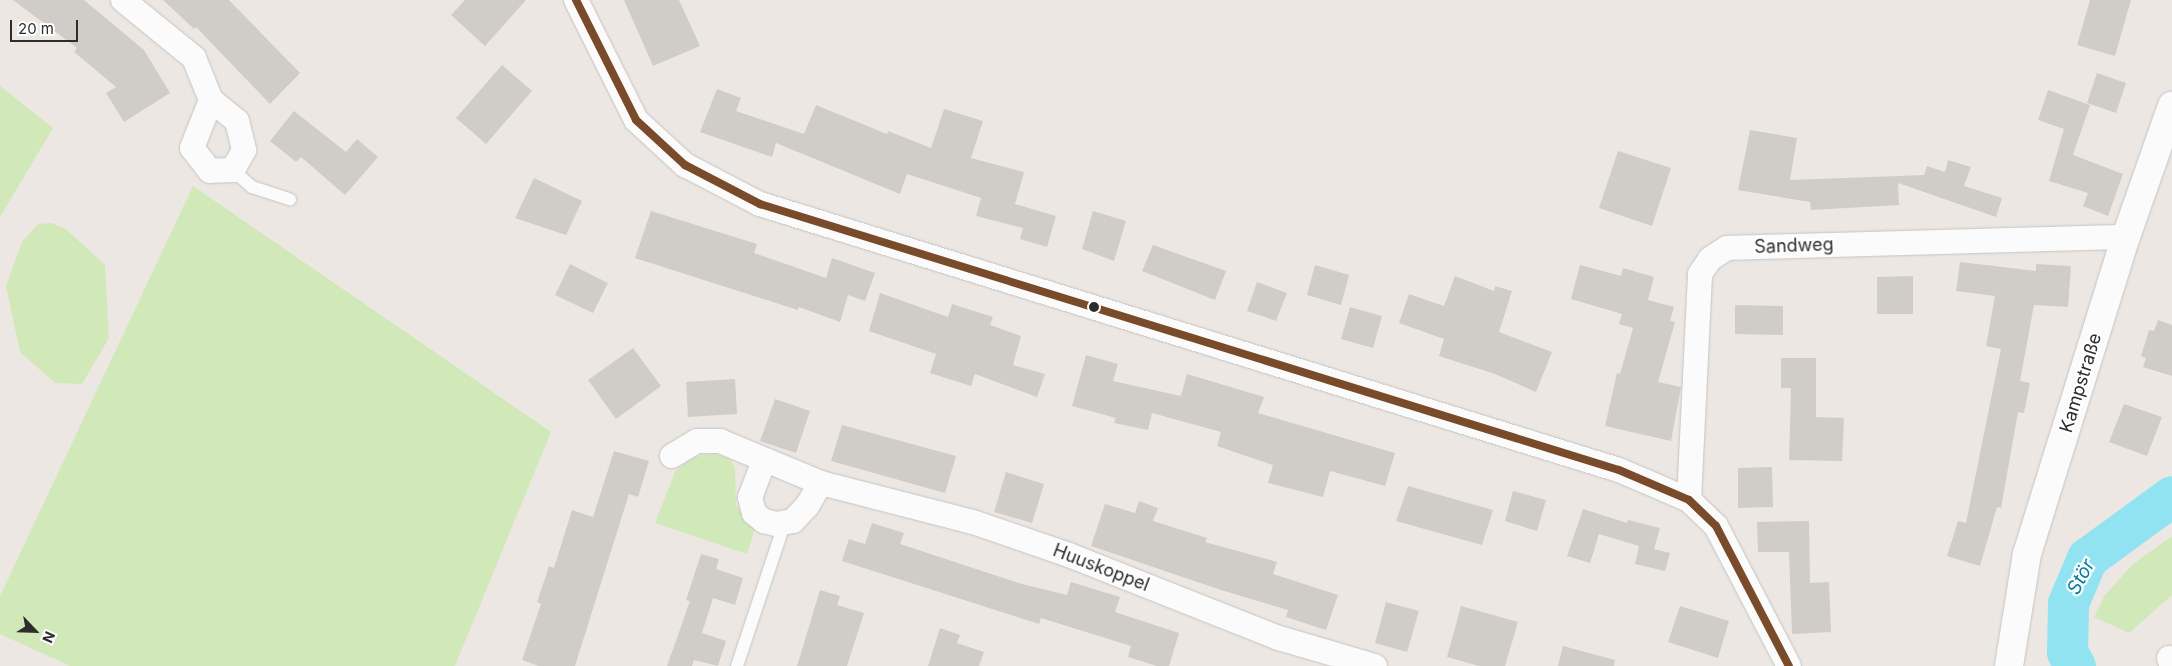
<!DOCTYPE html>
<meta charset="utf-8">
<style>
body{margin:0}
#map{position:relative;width:2172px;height:666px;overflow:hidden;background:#ece7e2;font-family:Inter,sans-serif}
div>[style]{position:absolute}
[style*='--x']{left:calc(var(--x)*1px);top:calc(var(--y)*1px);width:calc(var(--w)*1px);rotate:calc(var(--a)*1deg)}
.green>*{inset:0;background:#d1e9b9}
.river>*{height:41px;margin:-20.5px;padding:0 20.5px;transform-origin:20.5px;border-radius:20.5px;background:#91e3f2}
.building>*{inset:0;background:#d0cdc9}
.roads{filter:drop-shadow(0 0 1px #c5c4c4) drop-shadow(0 0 1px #c5c4c4)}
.service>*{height:12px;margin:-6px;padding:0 6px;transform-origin:6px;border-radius:6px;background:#fcfbfb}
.minor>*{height:24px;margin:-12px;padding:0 12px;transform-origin:12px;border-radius:12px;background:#fcfbfb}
.tertiary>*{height:28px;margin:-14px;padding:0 14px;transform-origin:14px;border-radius:14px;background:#fcfbfb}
.bus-1>*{height:8px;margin:-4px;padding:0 4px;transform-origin:4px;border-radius:4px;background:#7a4b2a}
.dots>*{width:14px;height:14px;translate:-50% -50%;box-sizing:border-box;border:2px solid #fff;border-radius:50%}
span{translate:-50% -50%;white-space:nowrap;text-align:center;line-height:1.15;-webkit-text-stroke:4.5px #fff;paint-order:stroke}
.street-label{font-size:18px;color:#2d2d2d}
.water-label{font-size:19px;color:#037ca4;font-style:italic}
.north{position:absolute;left:10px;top:606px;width:50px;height:50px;-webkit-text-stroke:4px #fff;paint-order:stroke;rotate:114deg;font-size:14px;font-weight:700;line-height:20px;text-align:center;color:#2d2d2d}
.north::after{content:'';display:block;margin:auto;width:18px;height:22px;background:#2d2d2d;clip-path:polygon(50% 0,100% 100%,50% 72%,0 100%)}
.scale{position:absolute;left:10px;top:20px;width:68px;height:22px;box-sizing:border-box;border:2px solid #2d2d2d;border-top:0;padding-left:6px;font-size:15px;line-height:18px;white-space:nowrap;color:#2d2d2d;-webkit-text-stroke:4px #fff;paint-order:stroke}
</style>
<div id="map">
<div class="green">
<div style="clip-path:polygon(0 86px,53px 128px,0 217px)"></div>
<div style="clip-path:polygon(193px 186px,551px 432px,455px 666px,70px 666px,0 634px,0 596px)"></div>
<div style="clip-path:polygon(52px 223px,66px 229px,105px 265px,109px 338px,82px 384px,55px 383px,20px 352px,6px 286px,22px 242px,38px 224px)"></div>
<div style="clip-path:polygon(714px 453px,730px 459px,735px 468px,736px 505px,755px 528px,747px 554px,655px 523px,675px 472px,692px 457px)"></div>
<div style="clip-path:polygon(2172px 536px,2172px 595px,2129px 633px,2094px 617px,2105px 595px,2133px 564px)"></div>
</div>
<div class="river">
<div style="--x:2075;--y:666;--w:16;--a:-120"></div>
<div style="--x:2067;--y:652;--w:49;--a:-88.8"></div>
<div style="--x:2068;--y:603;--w:49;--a:-67.1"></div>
<div style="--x:2087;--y:558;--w:105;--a:-36.1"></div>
</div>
<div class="building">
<div style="clip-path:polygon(13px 0,84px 0,144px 50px,170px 93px,124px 122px,106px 93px,116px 87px,74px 52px,77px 48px)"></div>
<div style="clip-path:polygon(163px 0,229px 0,300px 73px,270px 104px,196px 27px,194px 29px)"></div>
<div style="clip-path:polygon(465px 0,526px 0,485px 46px,451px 15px)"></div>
<div style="clip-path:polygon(624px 0,679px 0,700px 46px,653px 66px)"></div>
<div style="clip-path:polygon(2090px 0,2131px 0,2115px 56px,2077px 45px)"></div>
<div style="clip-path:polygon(502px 65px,532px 91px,486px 144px,456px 118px)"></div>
<div style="clip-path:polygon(2097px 73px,2126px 83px,2116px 113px,2087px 103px)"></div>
<div style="clip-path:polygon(717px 89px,741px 98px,736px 111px,804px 134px,816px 105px,887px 134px,888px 131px,931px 148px,944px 109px,983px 121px,971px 158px,1024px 172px,1015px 204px,1056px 216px,1047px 247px,1020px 239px,1023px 228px,976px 216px,981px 198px,907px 174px,900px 194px,776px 143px,772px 157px,700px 132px)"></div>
<div style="clip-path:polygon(2048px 90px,2090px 105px,2073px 155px,2123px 174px,2108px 216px,2083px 206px,2088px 193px,2049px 181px,2064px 129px,2038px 120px)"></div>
<div style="clip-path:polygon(294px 111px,346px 152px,357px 139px,378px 157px,345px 195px,301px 157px,296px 162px,270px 141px)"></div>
<div style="clip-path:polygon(1750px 130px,1797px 138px,1790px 180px,1924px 175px,1927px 166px,1945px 172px,1948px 160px,1971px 167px,1964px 186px,2002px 198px,1996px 217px,1898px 183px,1899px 205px,1811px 210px,1810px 202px,1738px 190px)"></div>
<div style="clip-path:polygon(1618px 151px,1671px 168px,1652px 226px,1599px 208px)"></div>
<div style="clip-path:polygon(534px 178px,582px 201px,566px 235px,515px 218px)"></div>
<div style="clip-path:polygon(651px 211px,757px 244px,754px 253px,826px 278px,832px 258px,875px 273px,865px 301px,848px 295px,840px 322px,799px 307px,798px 310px,635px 258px)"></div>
<div style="clip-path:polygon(1093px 211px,1126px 221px,1114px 261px,1082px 249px)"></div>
<div style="clip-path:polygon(1153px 245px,1226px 271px,1215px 300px,1142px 271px)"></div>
<div style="clip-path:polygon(1960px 262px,2036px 271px,2036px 264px,2071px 266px,2068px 307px,2034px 305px,2020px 381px,2030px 383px,2024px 413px,2018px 412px,2001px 508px,1997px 507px,1980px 566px,1947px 556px,1958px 521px,1966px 523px,2001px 349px,1986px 346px,1995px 296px,1956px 291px)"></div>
<div style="clip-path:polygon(570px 264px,608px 283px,593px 313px,555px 295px)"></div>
<div style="clip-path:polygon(1315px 265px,1349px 275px,1341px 305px,1307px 295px)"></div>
<div style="clip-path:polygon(1580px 265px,1621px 276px,1623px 268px,1654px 277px,1648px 300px,1674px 307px,1670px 321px,1675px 322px,1658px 382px,1681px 387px,1671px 441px,1605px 426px,1617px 373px,1620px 374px,1633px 328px,1619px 324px,1622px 314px,1571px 299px)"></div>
<div style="clip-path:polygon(1455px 276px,1494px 291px,1495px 286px,1512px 291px,1499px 332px,1552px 352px,1536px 392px,1495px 374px,1439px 356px,1444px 339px,1399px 323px,1409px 294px,1444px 306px)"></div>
<div style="clip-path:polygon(1913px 276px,1913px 314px,1877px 314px,1877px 277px)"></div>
<div style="clip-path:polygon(1257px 282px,1287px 293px,1276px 321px,1247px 311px)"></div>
<div style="clip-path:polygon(880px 293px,948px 317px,952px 304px,993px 317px,990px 325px,1021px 336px,1013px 365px,1045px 374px,1037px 397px,975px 374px,971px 386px,930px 373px,936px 354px,869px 331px)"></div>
<div style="clip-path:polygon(1735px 305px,1783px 306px,1783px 335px,1735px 334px)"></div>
<div style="clip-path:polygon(1350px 307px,1382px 316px,1373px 348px,1341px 339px)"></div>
<div style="clip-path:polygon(2158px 320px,2172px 325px,2172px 376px,2143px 367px,2146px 358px,2141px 356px,2149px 330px,2154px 331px)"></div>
<div style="clip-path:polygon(633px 348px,661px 386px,616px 419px,588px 380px)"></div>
<div style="clip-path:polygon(1086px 355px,1118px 364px,1113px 381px,1181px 396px,1187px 374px,1264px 397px,1258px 413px,1395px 453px,1385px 486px,1330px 471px,1323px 497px,1268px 483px,1273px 465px,1217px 446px,1221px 432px,1152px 413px,1148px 430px,1114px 423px,1116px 418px,1072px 406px)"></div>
<div style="clip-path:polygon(1781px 358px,1816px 358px,1816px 417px,1844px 418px,1842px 461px,1789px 460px,1791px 388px,1781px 388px)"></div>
<div style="clip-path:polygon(735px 379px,737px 414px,688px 417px,686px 382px)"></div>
<div style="clip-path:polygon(775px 399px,810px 411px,796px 453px,760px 441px)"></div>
<div style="clip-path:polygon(2124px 404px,2162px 417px,2147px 456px,2109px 442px)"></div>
<div style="clip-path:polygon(842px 425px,956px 456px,945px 493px,831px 461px)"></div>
<div style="clip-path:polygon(614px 451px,649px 461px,638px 497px,629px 494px,575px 666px,539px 666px,522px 660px,541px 604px,537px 602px,549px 566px,554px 568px,572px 510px,593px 517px)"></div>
<div style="clip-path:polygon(1772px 467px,1773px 507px,1738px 508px,1738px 468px)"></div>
<div style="clip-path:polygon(1006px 472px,1044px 484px,1032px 523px,994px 512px)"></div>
<div style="clip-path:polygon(1408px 486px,1493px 510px,1482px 545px,1396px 521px)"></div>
<div style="clip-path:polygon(1513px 491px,1546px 500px,1537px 531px,1505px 521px)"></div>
<div style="clip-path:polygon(1139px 501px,1158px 508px,1153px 521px,1207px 538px,1205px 542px,1277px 562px,1273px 574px,1338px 595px,1326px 630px,1286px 617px,1288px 610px,1221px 590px,1091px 546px,1105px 504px,1135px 513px)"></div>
<div style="clip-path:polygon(1583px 509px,1627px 523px,1628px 520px,1660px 528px,1654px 549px,1670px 553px,1665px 571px,1635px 564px,1639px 546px,1599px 534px,1590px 563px,1567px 556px)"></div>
<div style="clip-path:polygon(1809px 521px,1810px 583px,1829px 582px,1831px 632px,1792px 634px,1789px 552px,1758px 552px,1757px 522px)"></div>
<div style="clip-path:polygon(872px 523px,904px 533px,900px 544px,1022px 584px,1067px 595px,1071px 582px,1120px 597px,1115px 612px,1179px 633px,1169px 666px,1157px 666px,1128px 657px,1131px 646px,1041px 618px,1039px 624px,842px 561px,849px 539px,865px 544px)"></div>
<div style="clip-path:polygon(701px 554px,719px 559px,716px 569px,743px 578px,735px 605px,713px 598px,702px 633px,726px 641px,718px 666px,694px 660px,692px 666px,667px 666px,690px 601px,686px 600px)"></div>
<div style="clip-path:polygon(820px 590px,840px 596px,837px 605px,864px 613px,847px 666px,797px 666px)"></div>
<div style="clip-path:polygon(1386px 602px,1419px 611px,1407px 652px,1375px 643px)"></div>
<div style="clip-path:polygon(1461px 606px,1518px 622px,1505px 666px,1479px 666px,1447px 657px)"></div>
<div style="clip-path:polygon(1680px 606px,1729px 621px,1718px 658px,1668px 642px)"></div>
<div style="clip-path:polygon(940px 628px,960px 635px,957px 643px,984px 652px,979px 666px,928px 666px)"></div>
<div style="clip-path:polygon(1563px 646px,1615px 660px,1614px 666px,1558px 666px)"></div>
</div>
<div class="roads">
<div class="service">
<div style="--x:233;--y:170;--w:25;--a:42"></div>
<div style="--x:252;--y:187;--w:40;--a:18"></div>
<div style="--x:737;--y:666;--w:152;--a:-71.6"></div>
</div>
<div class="minor">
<div style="--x:123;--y:0;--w:92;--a:39.2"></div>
<div style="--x:194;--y:58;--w:45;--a:68"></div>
<div style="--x:211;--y:100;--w:33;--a:39"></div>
<div style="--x:237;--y:121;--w:30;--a:76"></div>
<div style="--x:244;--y:150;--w:23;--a:119"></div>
<div style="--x:233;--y:170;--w:23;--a:178"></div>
<div style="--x:210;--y:171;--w:29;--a:-128"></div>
<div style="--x:192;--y:148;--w:52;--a:-68.4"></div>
<div style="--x:576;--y:0;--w:134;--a:63.4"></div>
<div style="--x:636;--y:120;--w:67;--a:42.6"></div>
<div style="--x:685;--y:165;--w:85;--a:27.5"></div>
<div style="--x:760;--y:204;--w:899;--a:17.21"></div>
<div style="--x:1619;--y:470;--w:76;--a:23.2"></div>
<div style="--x:1689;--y:500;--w:37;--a:44"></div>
<div style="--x:1716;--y:526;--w:158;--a:62.5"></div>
<div style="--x:672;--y:456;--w:29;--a:-31"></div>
<div style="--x:697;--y:441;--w:23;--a:0"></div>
<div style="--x:720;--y:441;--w:109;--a:22.6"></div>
<div style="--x:821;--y:483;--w:157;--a:14.4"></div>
<div style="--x:973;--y:522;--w:102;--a:19"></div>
<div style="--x:1069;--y:555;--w:226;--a:21.6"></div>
<div style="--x:1279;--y:638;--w:100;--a:16.3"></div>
<div style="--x:764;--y:461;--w:39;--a:111"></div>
<div style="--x:750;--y:497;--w:16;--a:76"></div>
<div style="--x:754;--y:513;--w:13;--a:39"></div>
<div style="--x:764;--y:521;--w:12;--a:14"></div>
<div style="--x:776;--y:524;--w:17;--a:-10"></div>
<div style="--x:793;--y:521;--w:21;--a:-47"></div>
<div style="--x:807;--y:506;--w:27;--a:-59"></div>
<div style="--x:1689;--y:500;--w:226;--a:-87.2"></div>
<div style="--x:1700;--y:274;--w:18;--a:-56"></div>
<div style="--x:1710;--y:259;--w:20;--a:-33"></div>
<div style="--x:1727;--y:248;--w:399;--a:-1.6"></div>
<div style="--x:2169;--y:658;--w:7;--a:63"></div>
</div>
<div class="tertiary">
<div style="--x:2009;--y:666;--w:113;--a:-80.9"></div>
<div style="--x:2027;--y:554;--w:332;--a:-72.7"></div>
<div style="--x:2126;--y:237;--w:139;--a:-70.7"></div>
</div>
</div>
<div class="bus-1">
<div style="--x:576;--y:0;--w:134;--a:63.4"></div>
<div style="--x:636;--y:120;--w:67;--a:42.6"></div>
<div style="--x:685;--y:165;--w:85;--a:27.5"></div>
<div style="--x:760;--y:204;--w:899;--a:17.21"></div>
<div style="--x:1619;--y:470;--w:76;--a:23.2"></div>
<div style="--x:1689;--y:500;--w:37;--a:44"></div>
<div style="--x:1716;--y:526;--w:158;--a:62.5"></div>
</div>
<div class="dots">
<div style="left:1094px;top:307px;background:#2d2d2d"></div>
</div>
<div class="street-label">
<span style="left:1794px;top:246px;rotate:-2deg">Sandweg</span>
<span style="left:2081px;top:383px;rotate:-73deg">Kampstraße</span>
<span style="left:1101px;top:568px;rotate:21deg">Huuskoppel</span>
</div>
<div class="water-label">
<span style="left:2081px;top:577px;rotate:-62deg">Stör</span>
</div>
<div class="north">N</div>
<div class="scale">20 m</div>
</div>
